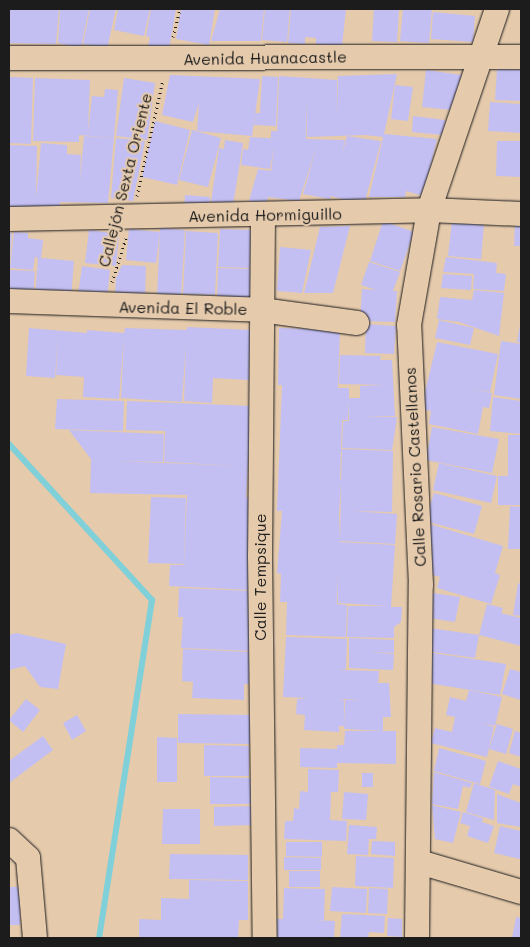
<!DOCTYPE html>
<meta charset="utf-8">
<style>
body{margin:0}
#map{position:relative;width:530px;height:947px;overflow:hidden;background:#e5caac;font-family:Mali,sans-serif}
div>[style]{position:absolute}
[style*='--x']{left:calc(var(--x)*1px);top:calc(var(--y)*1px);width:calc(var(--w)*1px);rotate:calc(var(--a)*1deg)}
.stream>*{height:6px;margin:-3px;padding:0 3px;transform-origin:3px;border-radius:3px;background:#7fd0d9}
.building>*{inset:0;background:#c4bff2}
.path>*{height:3px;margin-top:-1.5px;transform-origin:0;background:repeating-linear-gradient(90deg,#1c1c1c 0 1px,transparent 0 5px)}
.roads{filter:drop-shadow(0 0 1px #1c1c1c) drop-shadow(0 0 1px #1c1c1c)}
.minor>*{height:24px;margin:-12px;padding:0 12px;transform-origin:12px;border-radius:12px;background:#e5caac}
span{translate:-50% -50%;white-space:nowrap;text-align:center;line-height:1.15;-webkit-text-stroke:4px #e5caac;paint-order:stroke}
.street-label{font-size:16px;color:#1c1c1c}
.frame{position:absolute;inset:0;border:10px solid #1c1c1c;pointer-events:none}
</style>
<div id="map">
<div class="stream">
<div style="--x:9;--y:444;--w:212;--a:47.5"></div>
<div style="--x:152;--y:600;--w:342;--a:98.9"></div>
</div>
<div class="building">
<div style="clip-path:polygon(10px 9px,59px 9px,56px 44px,9px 43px)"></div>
<div style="clip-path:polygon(60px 9px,89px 9px,81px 48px,58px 43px)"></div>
<div style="clip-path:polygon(90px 9px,116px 9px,107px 49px,83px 44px)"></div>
<div style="clip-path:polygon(118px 9px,150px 9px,144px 36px,114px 30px)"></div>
<div style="clip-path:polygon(151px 9px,176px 9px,168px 55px,147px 51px,150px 37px,146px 36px)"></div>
<div style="clip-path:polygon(181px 9px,215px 9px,209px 45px,176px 39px)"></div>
<div style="clip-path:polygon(220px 9px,264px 9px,261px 41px,211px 41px)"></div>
<div style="clip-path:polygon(265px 9px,290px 9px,287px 42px,262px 40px)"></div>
<div style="clip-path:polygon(291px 9px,346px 9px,342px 46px,316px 44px,316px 38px,305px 37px,305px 44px,288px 43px)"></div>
<div style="clip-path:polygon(374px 9px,399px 9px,397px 42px,372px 41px)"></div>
<div style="clip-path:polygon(403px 9px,432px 9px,429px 43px,400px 41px)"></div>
<div style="clip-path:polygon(433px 12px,475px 16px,473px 42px,431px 39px)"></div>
<div style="clip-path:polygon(497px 69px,521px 70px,521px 101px,495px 100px)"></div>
<div style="clip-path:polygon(426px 70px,462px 75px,451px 110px,422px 107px)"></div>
<div style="clip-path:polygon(397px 74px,384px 134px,437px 139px,423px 196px,406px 191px,405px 197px,369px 197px,383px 137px,365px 135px,307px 137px,307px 99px,306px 139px,345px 140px,342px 155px,347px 136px,381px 141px,364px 205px,331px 196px,330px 199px,303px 194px,317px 145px,299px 201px,268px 197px,266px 204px,249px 201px,258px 169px,271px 171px,274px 147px,270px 169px,241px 165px,243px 149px,248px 150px,250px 137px,285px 139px,271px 138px,271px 131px,277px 131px,279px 76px,337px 80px,337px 118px,338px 76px)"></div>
<div style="clip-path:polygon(170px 75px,260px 79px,252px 136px,197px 131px,199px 103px,193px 122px,162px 115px)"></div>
<div style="clip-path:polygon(262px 76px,278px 77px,276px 126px,254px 125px,255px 113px,260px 113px)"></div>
<div style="clip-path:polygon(9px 77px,33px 78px,31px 144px,9px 143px)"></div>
<div style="clip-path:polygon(35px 78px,90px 80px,88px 133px,92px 96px,104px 97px,105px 89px,118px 90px,114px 138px,79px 135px,79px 142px,33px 141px)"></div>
<div style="clip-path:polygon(124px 78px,155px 83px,147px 140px,116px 136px)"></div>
<div style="clip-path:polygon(395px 85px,413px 87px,408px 121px,391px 119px)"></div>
<div style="clip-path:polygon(490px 102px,521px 104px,521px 133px,488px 131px)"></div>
<div style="clip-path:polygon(413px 116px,445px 120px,443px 135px,412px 132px)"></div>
<div style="clip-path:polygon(155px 121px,190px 130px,177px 185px,142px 177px)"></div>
<div style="clip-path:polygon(192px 130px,221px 138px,208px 187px,179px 180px)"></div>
<div style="clip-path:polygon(84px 136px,114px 138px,108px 203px,60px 202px,60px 208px,9px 208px,9px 145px,37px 146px,36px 198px,41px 143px,67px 145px,67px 154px,81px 155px,80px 181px)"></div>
<div style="clip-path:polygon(116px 138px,145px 141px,133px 201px,111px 198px)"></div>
<div style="clip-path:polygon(225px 140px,243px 143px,233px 205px,211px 202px,219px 148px,224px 149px)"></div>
<div style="clip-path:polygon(497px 141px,521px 141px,521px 177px,496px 176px)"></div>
<div style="clip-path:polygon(185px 195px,210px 197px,209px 208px,184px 207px)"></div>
<div style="clip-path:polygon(383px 221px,414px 232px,400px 271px,370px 261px)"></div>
<div style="clip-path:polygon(452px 221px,484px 225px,481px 259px,448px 256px)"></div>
<div style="clip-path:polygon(515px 224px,521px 224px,521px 246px,514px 246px)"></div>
<div style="clip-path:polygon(350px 226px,333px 293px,304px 293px,320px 227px)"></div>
<div style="clip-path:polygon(160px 228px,185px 230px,181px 297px,157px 296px)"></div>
<div style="clip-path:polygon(129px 229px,160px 232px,156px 263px,126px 260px)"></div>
<div style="clip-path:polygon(220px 229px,251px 230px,250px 268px,218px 267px)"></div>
<div style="clip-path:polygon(89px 230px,119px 234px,116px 266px,85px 263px)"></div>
<div style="clip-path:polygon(186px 231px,218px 233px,215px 295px,183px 294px)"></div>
<div style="clip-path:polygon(14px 232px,28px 233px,28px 238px,43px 240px,41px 258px,74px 261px,71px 298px,35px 296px,38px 258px,35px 257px,33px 270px,10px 268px)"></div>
<div style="clip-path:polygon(9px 233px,12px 233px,10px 260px,9px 260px)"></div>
<div style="clip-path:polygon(280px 247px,311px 250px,302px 293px,277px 291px)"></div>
<div style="clip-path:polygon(446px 257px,497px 263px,496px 273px,506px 274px,504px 291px,473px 289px,474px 274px,443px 272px)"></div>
<div style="clip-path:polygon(369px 262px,400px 272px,393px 291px,397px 291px,395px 322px,360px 321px,362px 289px,376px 290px,361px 285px)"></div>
<div style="clip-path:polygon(122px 265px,146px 266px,145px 297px,115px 296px,116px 278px)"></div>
<div style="clip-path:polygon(82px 266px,110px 270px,107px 298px,78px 295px)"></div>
<div style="clip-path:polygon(218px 268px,251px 269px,250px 298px,217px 297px)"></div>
<div style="clip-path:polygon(9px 270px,35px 271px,33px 299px,9px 297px)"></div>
<div style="clip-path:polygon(443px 274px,472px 276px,471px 290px,441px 288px)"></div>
<div style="clip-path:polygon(474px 290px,504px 293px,499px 336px,459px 322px,437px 319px,440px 297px,472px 300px)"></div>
<div style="clip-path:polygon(439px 320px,474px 328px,470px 345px,435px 338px)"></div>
<div style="clip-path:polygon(521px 320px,521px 343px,517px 342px)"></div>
<div style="clip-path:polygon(366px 324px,396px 326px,394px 354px,365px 353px)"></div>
<div style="clip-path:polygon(187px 327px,251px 330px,249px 380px,213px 378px,212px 403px,184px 401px,186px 344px,182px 402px,121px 398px,124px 336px,119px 399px,83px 397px,84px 377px,56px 375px,58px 337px,55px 378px,26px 376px,29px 328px,87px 333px,87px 330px,124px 333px,125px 328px,187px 330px)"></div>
<div style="clip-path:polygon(evenodd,279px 328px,340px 330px,338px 388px,349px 388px,349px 398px,360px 398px,360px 386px,384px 385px,339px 384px,340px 355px,381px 356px,380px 360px,392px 360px,395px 416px,363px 416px,397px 417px,392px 450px,342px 448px,343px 421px,349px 421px,349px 400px,348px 420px,342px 420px,341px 449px,393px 451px,392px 512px,352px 511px,397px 514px,395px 544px,340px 541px,341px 482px,339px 513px,340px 542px,395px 545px,391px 607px,402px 607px,401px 622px,394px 627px,394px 638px,347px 637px,348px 606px,388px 606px,338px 603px,338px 574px,337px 604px,347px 605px,346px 637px,286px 635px,287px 602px,280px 602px,281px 574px,277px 573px,282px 511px,277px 511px,282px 385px,278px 385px,279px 328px,341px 451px,342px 451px,341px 480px,340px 479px,341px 451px)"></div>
<div style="clip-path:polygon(501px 341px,521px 344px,521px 399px,494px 395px)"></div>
<div style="clip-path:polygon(437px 342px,498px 354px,490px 392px,469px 388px,492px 393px,489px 408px,483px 407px,478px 434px,429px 424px,431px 411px,421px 409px)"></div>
<div style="clip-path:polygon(493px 397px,521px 401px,521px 434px,490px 431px)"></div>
<div style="clip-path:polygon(57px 399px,124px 401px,123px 431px,55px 429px)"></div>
<div style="clip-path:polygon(127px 401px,252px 406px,246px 497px,250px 498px,250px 590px,169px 586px,170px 565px,184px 565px,187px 495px,90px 493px,91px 459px,69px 430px,164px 434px,163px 462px,115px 461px,241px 466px,164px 462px,165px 431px,126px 430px)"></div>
<div style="clip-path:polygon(432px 427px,499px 439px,492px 473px,426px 460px)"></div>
<div style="clip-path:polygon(508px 435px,521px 435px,521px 505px,498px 505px,498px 476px,508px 476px)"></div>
<div style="clip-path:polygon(439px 463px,497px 476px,491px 503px,433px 490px)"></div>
<div style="clip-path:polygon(434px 493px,482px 506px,474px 534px,425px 521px)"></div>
<div style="clip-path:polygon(151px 497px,186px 498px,184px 564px,148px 563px)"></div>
<div style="clip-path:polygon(510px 506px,521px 507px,521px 549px,508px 549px)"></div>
<div style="clip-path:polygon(426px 523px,503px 546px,495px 573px,500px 575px,491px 604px,437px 588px,440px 577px,426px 573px,432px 554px,427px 553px)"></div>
<div style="clip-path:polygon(518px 583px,521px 584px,521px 616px,513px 615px)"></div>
<div style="clip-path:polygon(179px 588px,253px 591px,251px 651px,181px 648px,183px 617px,178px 617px)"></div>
<div style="clip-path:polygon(433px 593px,460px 597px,455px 622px,429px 618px)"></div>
<div style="clip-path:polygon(487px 604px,503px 608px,501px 613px,521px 618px,521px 646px,479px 635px)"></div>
<div style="clip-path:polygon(429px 628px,479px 635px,475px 658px,426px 651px)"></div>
<div style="clip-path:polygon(16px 633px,66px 644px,58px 689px,40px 687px,25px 666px,9px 670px,9px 635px)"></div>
<div style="clip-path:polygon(286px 637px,347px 639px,346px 669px,340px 670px,379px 671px,378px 683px,389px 683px,391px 717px,383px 717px,383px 731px,344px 729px,345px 700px,363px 700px,339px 699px,344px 700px,344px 726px,339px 726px,339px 732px,304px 730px,305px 715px,296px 714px,297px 699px,308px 698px,283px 697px)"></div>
<div style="clip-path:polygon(349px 638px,394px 640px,394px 653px,369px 652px,394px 654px,393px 670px,349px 668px)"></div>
<div style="clip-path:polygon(183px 649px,250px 652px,249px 684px,244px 684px,244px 700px,192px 698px,193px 682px,182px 681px)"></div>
<div style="clip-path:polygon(426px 652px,506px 664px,500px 695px,422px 682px)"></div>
<div style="clip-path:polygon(510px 669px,521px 672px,521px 700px,502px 694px)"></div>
<div style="clip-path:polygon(469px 690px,502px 697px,495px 726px,482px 723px,494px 727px,487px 757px,431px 743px,435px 728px,452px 732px,455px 717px,446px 715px,450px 697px,466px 701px)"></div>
<div style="clip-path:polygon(26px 699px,40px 710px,23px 732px,9px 720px)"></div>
<div style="clip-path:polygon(178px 714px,250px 715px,250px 744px,178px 743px)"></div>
<div style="clip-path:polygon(77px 715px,86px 731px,72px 740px,63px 723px)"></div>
<div style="clip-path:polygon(497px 724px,513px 729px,506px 754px,489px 749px)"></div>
<div style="clip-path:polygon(345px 731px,396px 731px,396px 764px,337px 763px,337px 768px,300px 767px,300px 748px,337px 749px,337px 745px,344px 745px)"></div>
<div style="clip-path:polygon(515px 731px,521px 733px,521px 757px,509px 753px)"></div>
<div style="clip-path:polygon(43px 736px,53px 750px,9px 783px,9px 761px)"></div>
<div style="clip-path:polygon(157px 737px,177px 738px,177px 782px,157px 782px)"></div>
<div style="clip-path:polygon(204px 745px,249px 746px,249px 776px,204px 776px)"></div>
<div style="clip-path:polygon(439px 748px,486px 761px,480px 784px,434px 771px)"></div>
<div style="clip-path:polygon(498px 761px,521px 769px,521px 787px,513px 784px,509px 794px,489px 787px)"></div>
<div style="clip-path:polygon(308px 769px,339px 770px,338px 792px,331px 792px,330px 820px,347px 821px,346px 841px,284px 839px,285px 821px,293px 821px,294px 808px,299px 809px,300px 791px,308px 792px)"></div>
<div style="clip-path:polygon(434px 772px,472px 783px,470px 788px,463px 786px,458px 809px,432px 804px)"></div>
<div style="clip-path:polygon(362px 773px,373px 773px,373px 787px,362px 787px)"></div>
<div style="clip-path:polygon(210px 777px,253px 778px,252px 804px,210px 804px)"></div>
<div style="clip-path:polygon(474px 783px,495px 790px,494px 820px,466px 812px)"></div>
<div style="clip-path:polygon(344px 792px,368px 794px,366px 820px,342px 819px)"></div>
<div style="clip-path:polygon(497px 794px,521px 803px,521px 827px,497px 823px)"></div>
<div style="clip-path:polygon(432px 805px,461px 812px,453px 843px,435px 839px)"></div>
<div style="clip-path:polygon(254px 806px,254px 825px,214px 826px,214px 807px)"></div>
<div style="clip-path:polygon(163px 809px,200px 809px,200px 844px,162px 844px)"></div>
<div style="clip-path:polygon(463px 812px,483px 818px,482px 822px,494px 826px,488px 843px,467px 836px,470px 826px,460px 823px)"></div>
<div style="clip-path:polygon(349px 825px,377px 827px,376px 839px,369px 839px,368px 855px,347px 854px)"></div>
<div style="clip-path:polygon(500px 826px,521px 831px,520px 859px,494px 853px)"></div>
<div style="clip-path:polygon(372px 841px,395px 842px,395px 856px,371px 854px)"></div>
<div style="clip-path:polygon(286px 842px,322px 842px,322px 857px,286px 856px)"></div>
<div style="clip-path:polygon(170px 854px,248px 855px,248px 880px,169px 879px)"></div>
<div style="clip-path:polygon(356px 856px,394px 858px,393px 888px,355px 886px)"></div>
<div style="clip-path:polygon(284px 857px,321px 858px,321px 870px,284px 870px)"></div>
<div style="clip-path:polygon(289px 871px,320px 871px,320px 887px,289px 887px)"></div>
<div style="clip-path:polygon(189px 880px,248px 881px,248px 920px,239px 920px,238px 938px,139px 938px,139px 919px,161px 920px,161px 898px,189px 899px)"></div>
<div style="clip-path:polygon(9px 887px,20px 887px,20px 925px,9px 925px)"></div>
<div style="clip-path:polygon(332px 887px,367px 889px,366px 913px,330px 911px)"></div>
<div style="clip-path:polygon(284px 888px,325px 889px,324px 920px,315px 920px,335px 921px,334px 938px,277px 938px,277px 919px,283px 919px)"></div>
<div style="clip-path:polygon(369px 888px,388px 889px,387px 914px,368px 913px)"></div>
<div style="clip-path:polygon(342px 914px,385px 916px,384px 933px,369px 932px,368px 938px,340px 938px)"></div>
<div style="clip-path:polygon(516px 917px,521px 918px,521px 938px,512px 938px)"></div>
<div style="clip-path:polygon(388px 918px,402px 919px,402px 937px,387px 936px)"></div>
</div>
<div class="path">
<div style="--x:173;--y:37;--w:29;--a:-76"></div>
<div style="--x:137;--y:196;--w:119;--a:-77.4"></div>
<div style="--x:112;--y:282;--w:46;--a:-72.3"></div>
</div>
<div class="roads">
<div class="minor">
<div style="--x:9;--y:58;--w:512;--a:-0.11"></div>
<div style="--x:263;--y:216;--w:340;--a:90.5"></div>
<div style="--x:260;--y:556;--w:382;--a:89.3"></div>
<div style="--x:9;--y:219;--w:420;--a:-1.2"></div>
<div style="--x:429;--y:210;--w:92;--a:2.5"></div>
<div style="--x:9;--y:301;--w:252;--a:2"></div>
<div style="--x:261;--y:310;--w:97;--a:7.7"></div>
<div style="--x:9;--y:840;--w:26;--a:43"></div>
<div style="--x:28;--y:858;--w:80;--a:85"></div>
<div style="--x:419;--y:862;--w:106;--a:16.4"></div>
<div style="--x:417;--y:938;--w:353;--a:-89.4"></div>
<div style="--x:421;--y:585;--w:260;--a:-92.6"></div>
<div style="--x:409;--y:325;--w:117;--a:-80.1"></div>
<div style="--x:429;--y:210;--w:212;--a:-71.3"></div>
</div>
</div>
<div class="street-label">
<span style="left:265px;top:58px;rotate:-1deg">Avenida Huanacastle</span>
<span style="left:125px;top:180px;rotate:-76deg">Callejón Sexta Oriente</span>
<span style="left:265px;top:215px;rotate:-1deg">Avenida Hormiguillo</span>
<span style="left:183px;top:308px;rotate:1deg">Avenida El Roble</span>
<span style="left:415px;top:467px;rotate:-93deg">Calle Rosario Castellanos</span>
<span style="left:260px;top:577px;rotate:-90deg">Calle Tempsique</span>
</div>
<div class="frame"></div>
</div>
